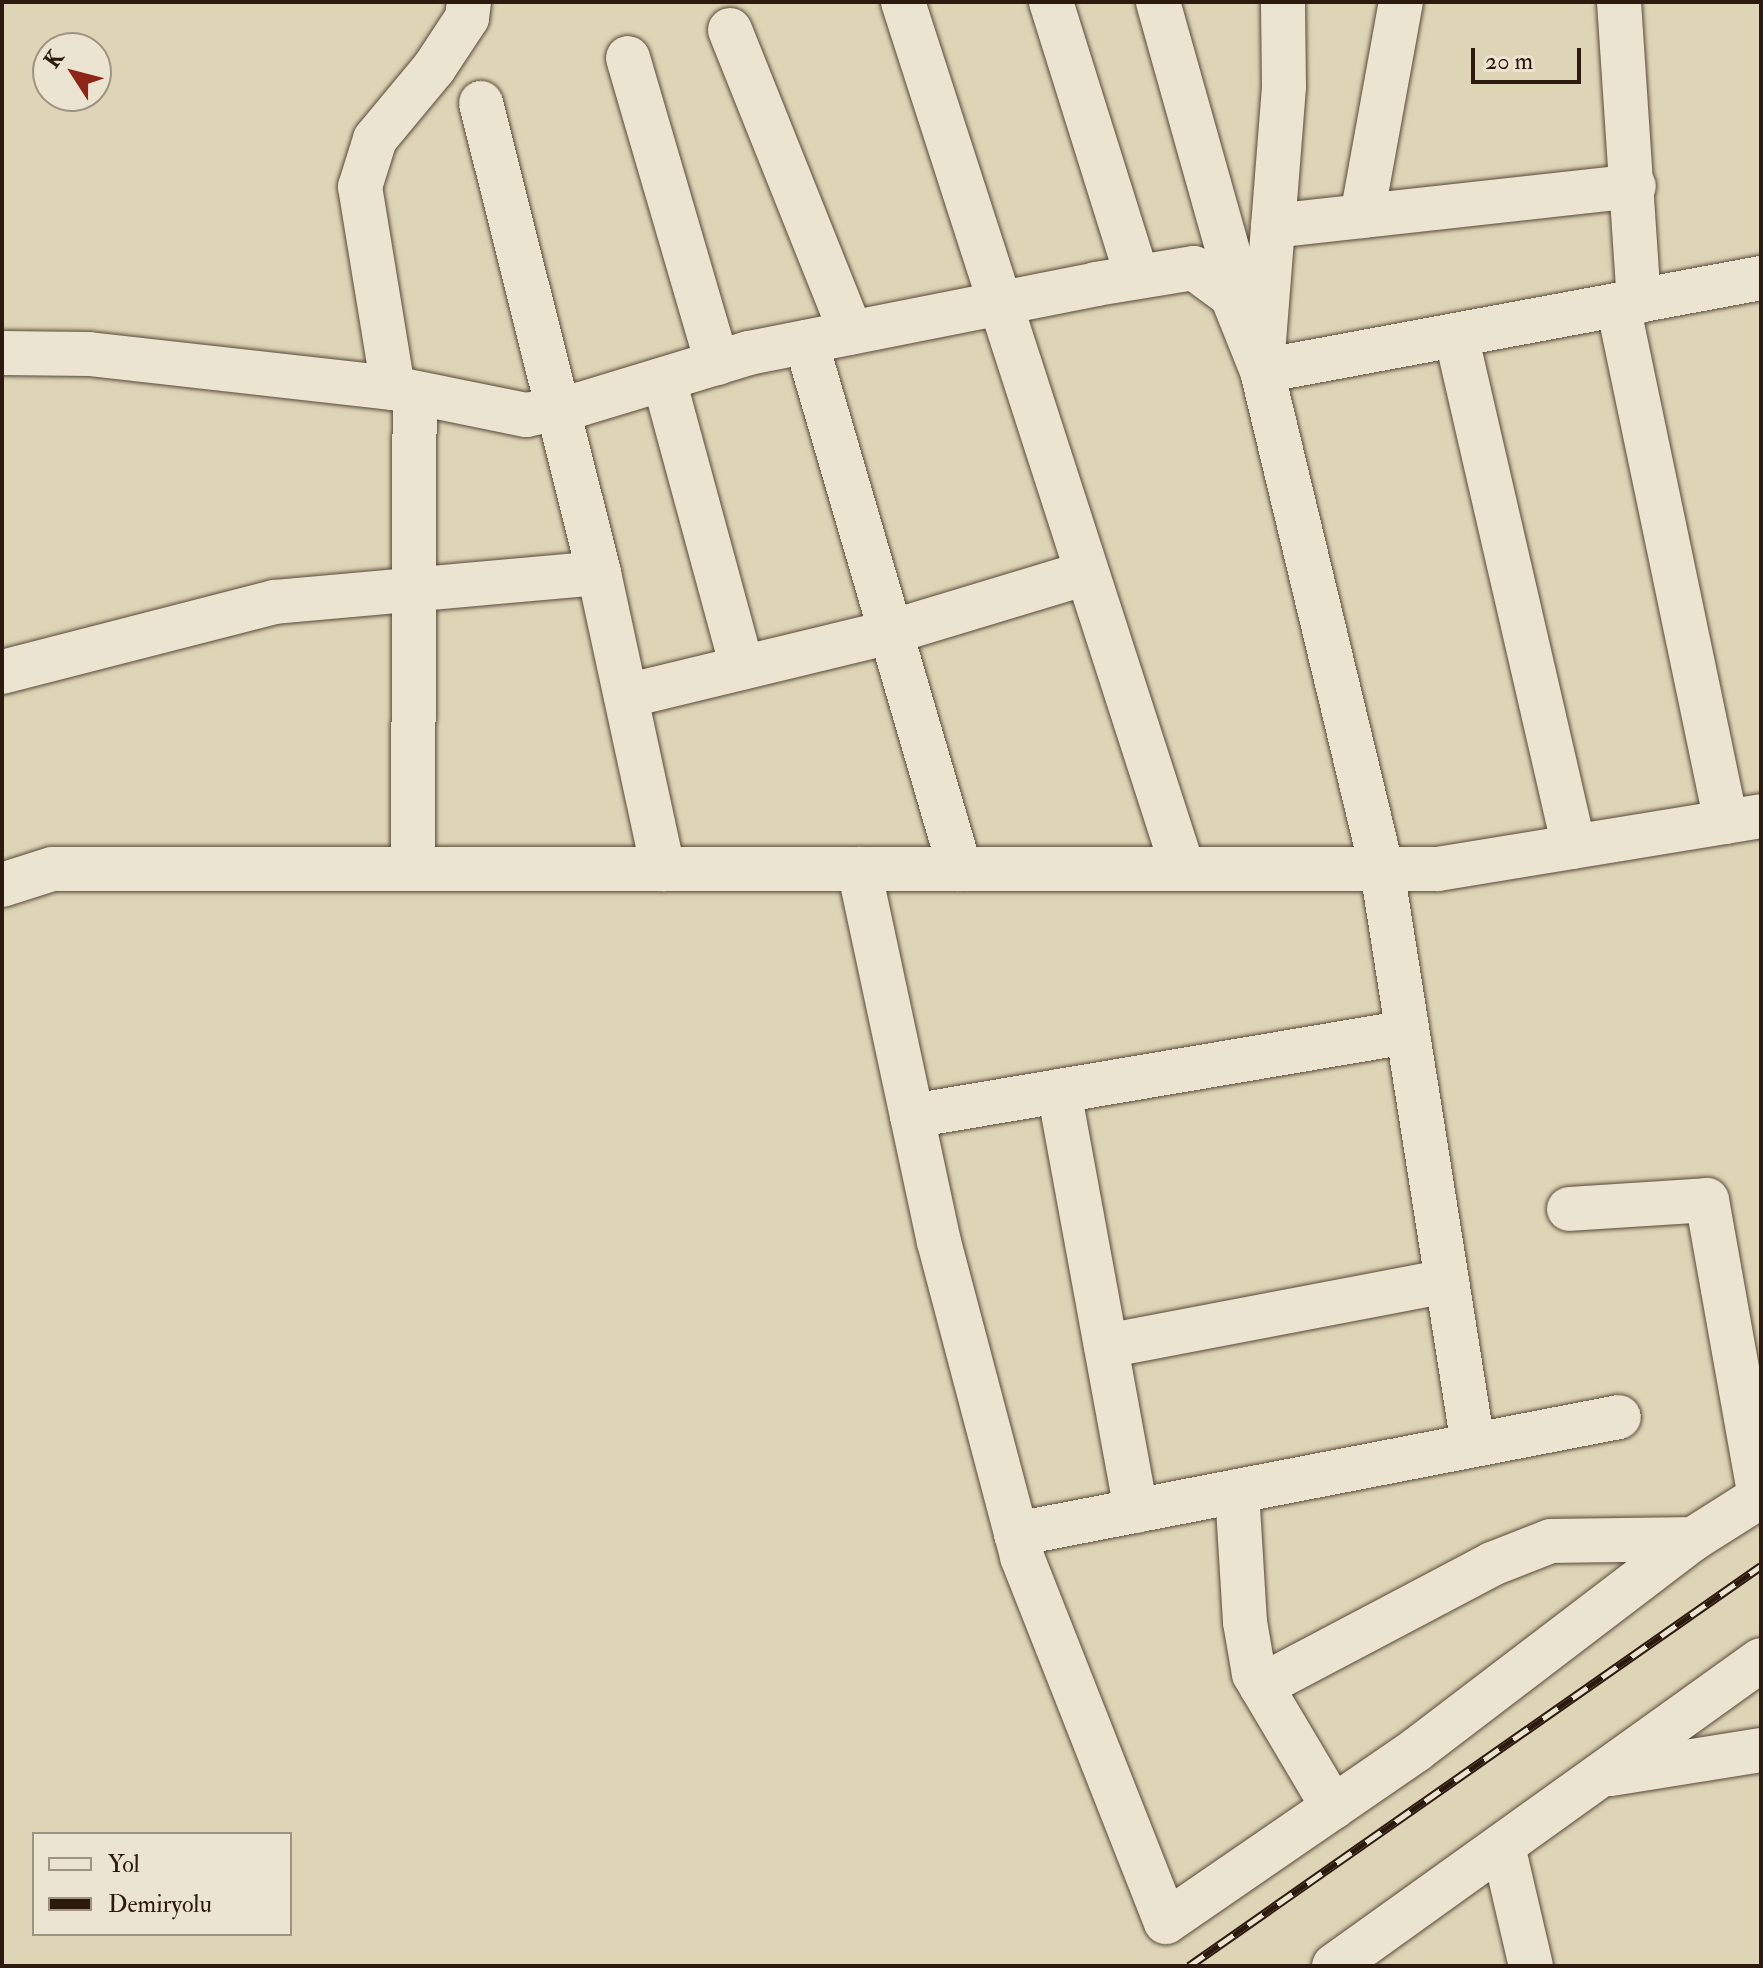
<!DOCTYPE html>
<style>
body{margin:0}
#map{position:relative;width:1763px;height:1968px;overflow:hidden;background:#ded5b6;font-family:"IM FELL Double Pica",serif}
div>[style]{position:absolute}
[style*='--x']{left:calc(var(--x)*1px);top:calc(var(--y)*1px);width:calc(var(--w)*1px);rotate:calc(var(--a)*1deg)}
.roads{filter:drop-shadow(0 0 2px #594939) drop-shadow(0 0 2px #594939)}
.minor>*{height:44px;margin:-22px;padding:0 22px;transform-origin:22px;border-radius:22px;background:#eae4d0}
.rail>*{height:9px;margin-top:-4.5px;transform-origin:0;background:repeating-linear-gradient(90deg,#eae4d0 0 18px,#2d1a0f 0 36px);box-sizing:border-box;border-block:2px solid #2d1a0f}
span{translate:-50% -50%;white-space:nowrap;text-align:center;line-height:1.15;-webkit-text-stroke:6px #eae4d0;paint-order:stroke}
.frame{position:absolute;inset:0;border:4px solid #2d1a0f;pointer-events:none}
.legend{position:absolute;left:32px;top:1832px;width:260px;height:104px;box-sizing:border-box;background:#eae4d0;border:2px solid #9e9383;margin:0;padding:10px 14px;list-style:none;font-size:24px;color:#2d1a0f}
.legend li{display:flex;align-items:center;gap:16px;height:40px}
.legend b{width:40px;border:2px solid #9e9383}
.north{position:absolute;left:32px;top:32px;width:80px;height:80px;box-sizing:border-box;background:#eae4d0;border:2px solid #9e9383;border-radius:50%;rotate:306deg;font-size:22px;font-weight:700;line-height:32px;text-align:center;color:#2d1a0f}
.north::after{content:'';display:block;margin:auto;width:28px;height:36px;background:#8f2418;clip-path:polygon(50% 0,100% 100%,50% 72%,0 100%)}
.scale{position:absolute;left:1471px;top:48px;width:110px;height:36px;box-sizing:border-box;border:4px solid #2d1a0f;border-top:0;padding-left:10px;font-size:24px;line-height:28px;white-space:nowrap;color:#2d1a0f;-webkit-text-stroke:6px #eae4d0;paint-order:stroke}
</style>
<div id="map">
<div class="roads">
<div class="minor">
<div style="--x:903;--y:2;--w:911;--a:72.1"></div>
<div style="--x:1051;--y:2;--w:288;--a:72.6"></div>
<div style="--x:1158;--y:2;--w:325;--a:74.3"></div>
<div style="--x:1619;--y:2;--w:300;--a:86.2"></div>
<div style="--x:730;--y:30;--w:326;--a:68.2"></div>
<div style="--x:628;--y:58;--w:318;--a:73.7"></div>
<div style="--x:481;--y:103;--w:485;--a:75.9"></div>
<div style="--x:599;--y:573;--w:303;--a:77.8"></div>
<div style="--x:1362;--y:216;--w:218;--a:-79.7"></div>
<div style="--x:1273;--y:226;--w:363;--a:-6.3"></div>
<div style="--x:1618;--y:305;--w:528;--a:78.2"></div>
<div style="--x:1456;--y:335;--w:525;--a:77.02"></div>
<div style="--x:1264;--y:341;--w:256;--a:-85.5"></div>
<div style="--x:1284;--y:86;--w:84;--a:-90.7"></div>
<div style="--x:806;--y:342;--w:549;--a:73.71"></div>
<div style="--x:2;--y:353;--w:87;--a:0.7"></div>
<div style="--x:89;--y:354;--w:306;--a:6.4"></div>
<div style="--x:393;--y:388;--w:136;--a:11.5"></div>
<div style="--x:526;--y:415;--w:56;--a:-11.3"></div>
<div style="--x:581;--y:404;--w:176;--a:-16.9"></div>
<div style="--x:749;--y:353;--w:354;--a:-11.2"></div>
<div style="--x:1096;--y:284;--w:99;--a:-9.3"></div>
<div style="--x:1194;--y:268;--w:47;--a:36.4"></div>
<div style="--x:1232;--y:296;--w:81;--a:68.2"></div>
<div style="--x:1262;--y:371;--w:513;--a:76.48"></div>
<div style="--x:1382;--y:870;--w:582;--a:81.01"></div>
<div style="--x:1262;--y:371;--w:508;--a:-10.56"></div>
<div style="--x:664;--y:380;--w:298;--a:74.8"></div>
<div style="--x:393;--y:388;--w:204;--a:-99.3"></div>
<div style="--x:360;--y:187;--w:50;--a:-72.6"></div>
<div style="--x:375;--y:139;--w:92;--a:-50.3"></div>
<div style="--x:434;--y:68;--w:60;--a:-56.6"></div>
<div style="--x:467;--y:18;--w:16;--a:-83"></div>
<div style="--x:2;--y:672;--w:282;--a:-14.4"></div>
<div style="--x:275;--y:602;--w:325;--a:-5.1"></div>
<div style="--x:626;--y:696;--w:273;--a:-13.6"></div>
<div style="--x:891;--y:632;--w:204;--a:-16.8"></div>
<div style="--x:413;--y:869;--w:476;--a:-89.8"></div>
<div style="--x:859;--y:869;--w:381;--a:77.9"></div>
<div style="--x:939;--y:1242;--w:326;--a:75.2"></div>
<div style="--x:1022;--y:1557;--w:392;--a:68.5"></div>
<div style="--x:1166;--y:1922;--w:303;--a:-34.5"></div>
<div style="--x:1416;--y:1750;--w:348;--a:-37.3"></div>
<div style="--x:1693;--y:1539;--w:80;--a:-32.3"></div>
<div style="--x:2;--y:885;--w:52;--a:-17.7"></div>
<div style="--x:52;--y:869;--w:1386;--a:0"></div>
<div style="--x:1438;--y:869;--w:327;--a:-9.3"></div>
<div style="--x:1059;--y:1091;--w:427;--a:79.6"></div>
<div style="--x:912;--y:1116;--w:502;--a:-9.63"></div>
<div style="--x:1569;--y:1209;--w:138;--a:-3.7"></div>
<div style="--x:1707;--y:1200;--w:302;--a:79.9"></div>
<div style="--x:1106;--y:1346;--w:347;--a:-10.8"></div>
<div style="--x:1237;--y:1491;--w:131;--a:86.5"></div>
<div style="--x:1245;--y:1622;--w:53;--a:80.2"></div>
<div style="--x:1254;--y:1674;--w:155;--a:59.3"></div>
<div style="--x:1016;--y:1534;--w:614;--a:-10.98"></div>
<div style="--x:1261;--y:1686;--w:261;--a:-27.8"></div>
<div style="--x:1492;--y:1564;--w:63;--a:-21.3"></div>
<div style="--x:1551;--y:1541;--w:142;--a:-0.8"></div>
<div style="--x:1611;--y:1774;--w:152;--a:-9.1"></div>
<div style="--x:1503;--y:1846;--w:123;--a:76.9"></div>
<div style="--x:1334;--y:1966;--w:525;--a:-35.63"></div>
</div>
</div>
<div class="rail">
<div style="--x:1189;--y:1966;--w:698;--a:-34.97"></div>
</div>
<div class="frame"></div>
<ul class="legend">
<li><b style="height:10px;background:#eae4d0"></b>Yol</li>
<li><b style="height:10px;background:#2d1a0f"></b>Demiryolu</li>
</ul>
<div class="north">K</div>
<div class="scale">20 m</div>
</div>
